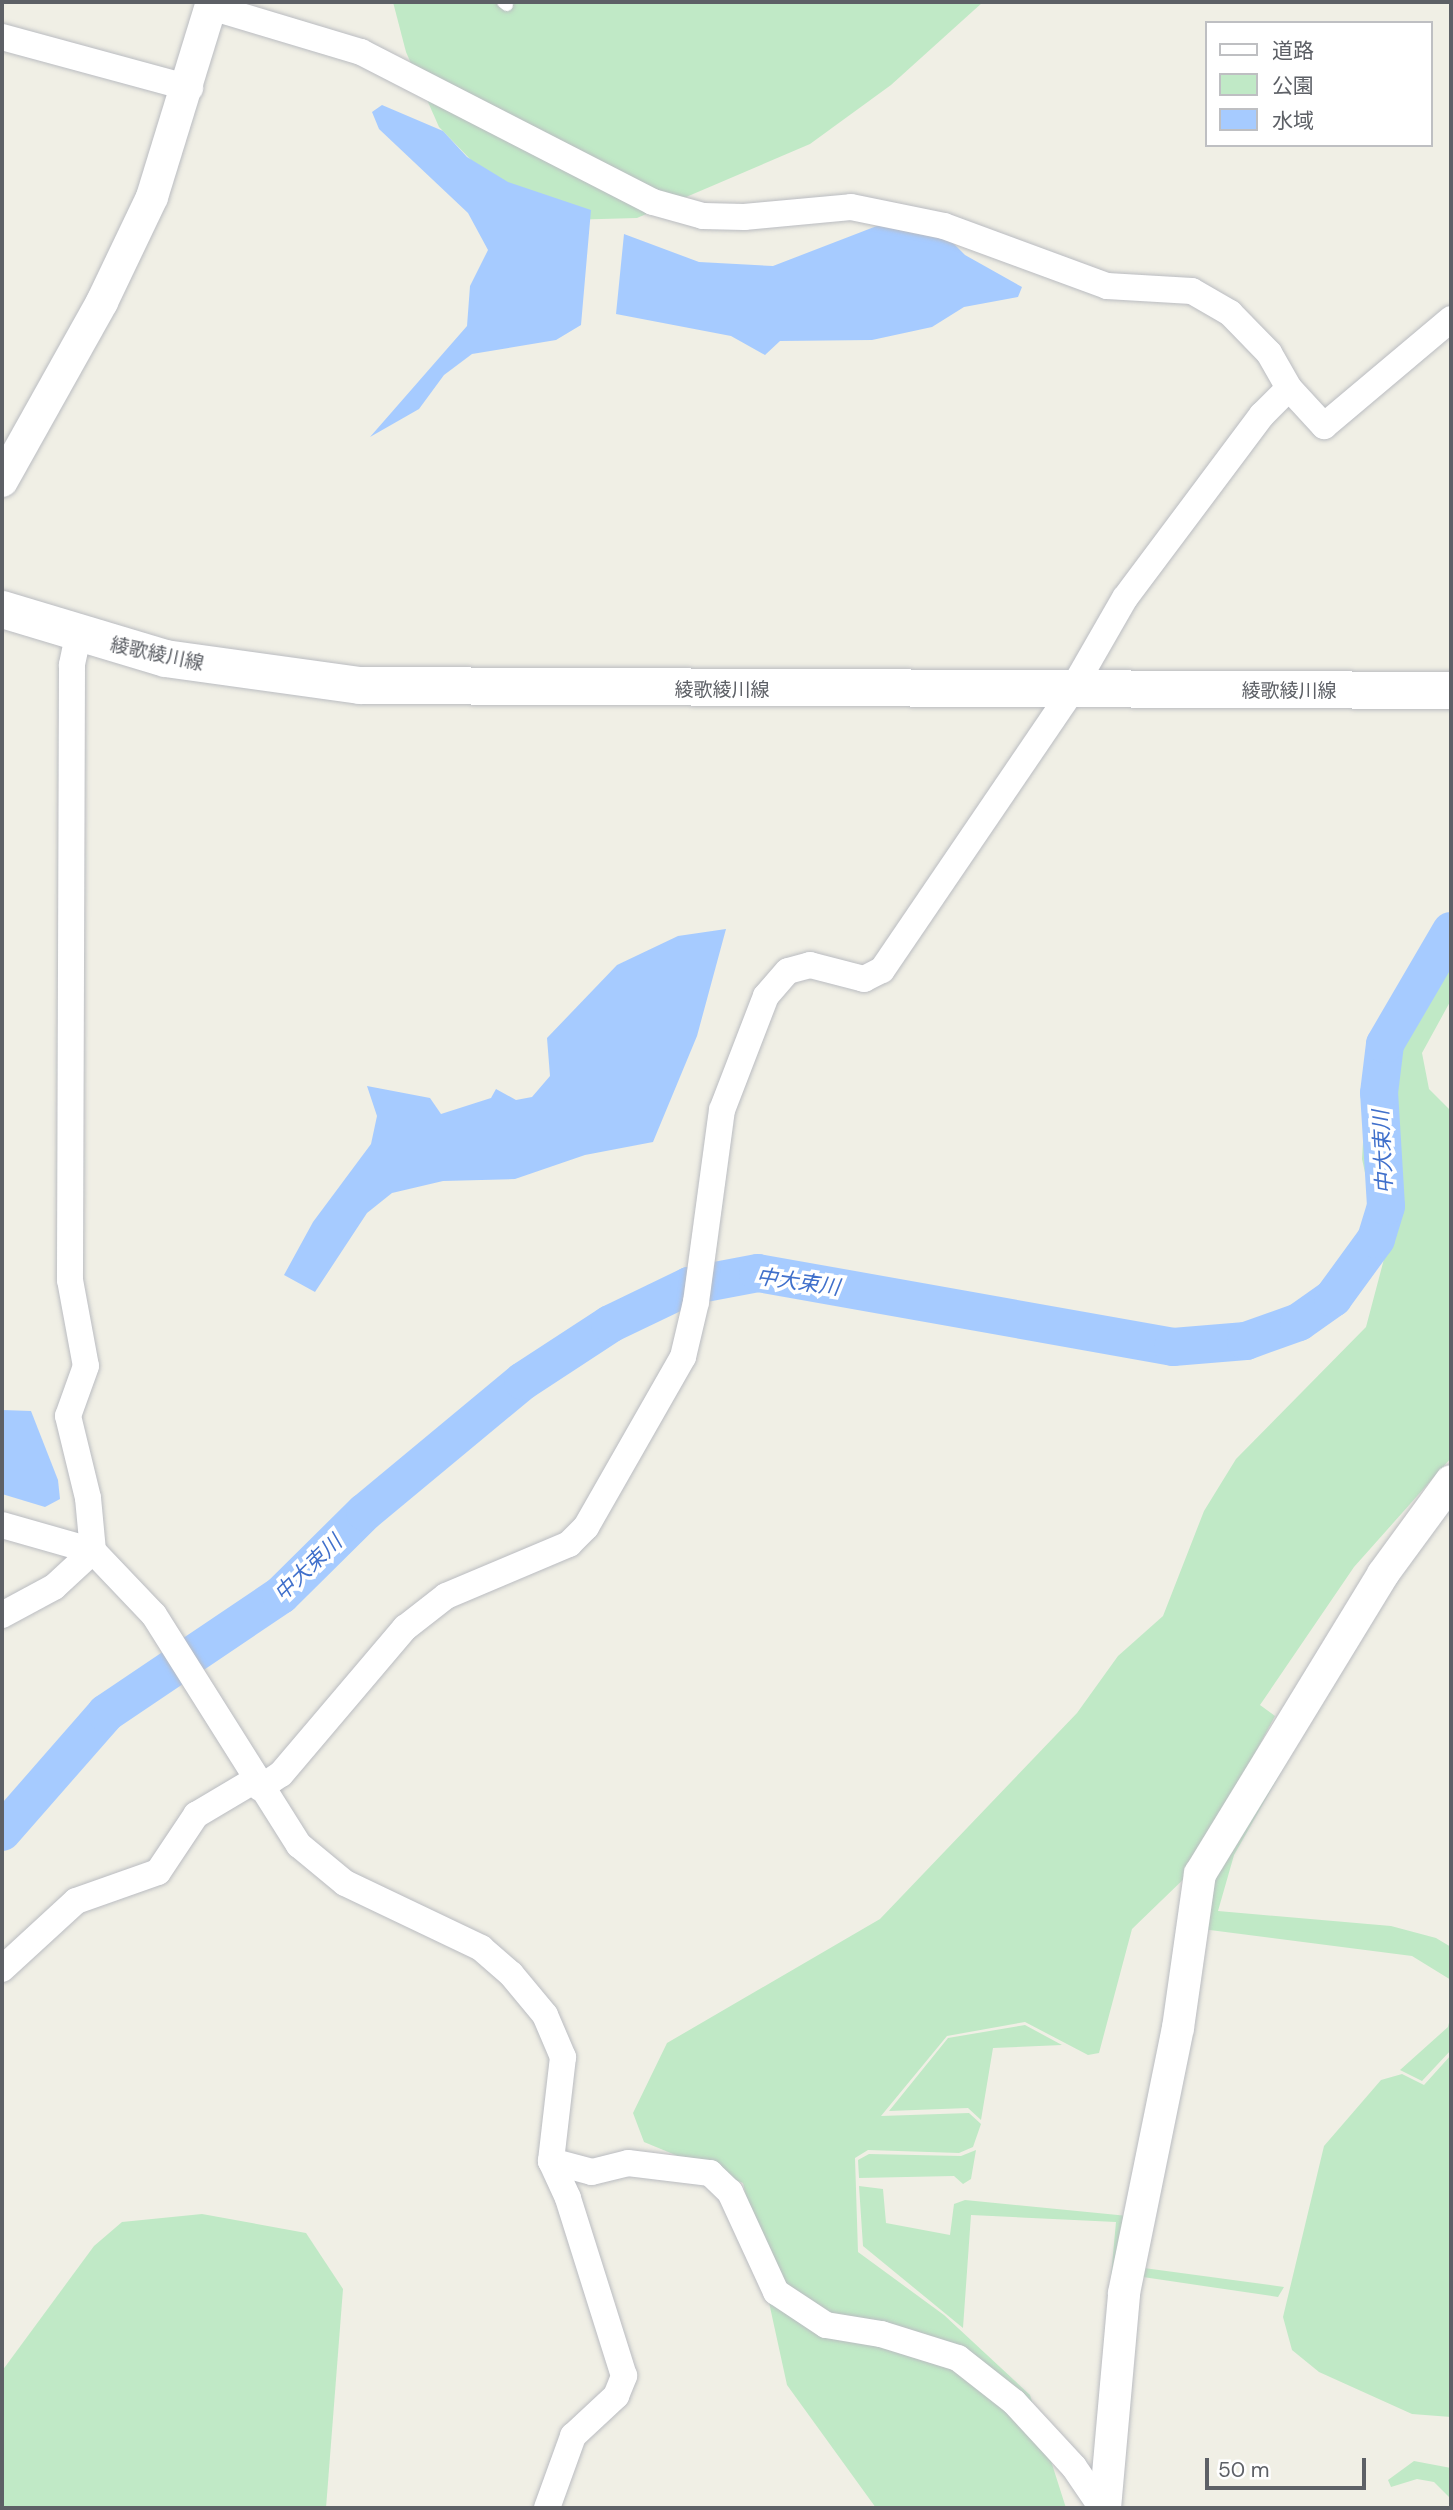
<!DOCTYPE html>
<meta charset="utf-8">
<style>
body{margin:0}
#map{position:relative;width:1453px;height:2510px;overflow:hidden;background:#f0efe5;font-family:"DM Sans","Noto Sans JP",sans-serif}
div>[style]{position:absolute}
[style*='--x']{left:calc(var(--x)*1px);top:calc(var(--y)*1px);width:calc(var(--w)*1px);rotate:calc(var(--a)*1deg)}
.green>*{inset:0;background:#c0e9c6}
.water>*{inset:0;background:#a6cbff}
.river>*{height:38px;margin:-19px;padding:0 19px;transform-origin:19px;border-radius:19px;background:#a6cbff}
.roads{filter:drop-shadow(0 0 2px #babcc1) drop-shadow(0 0 2px #babcc1)}
.service>*{height:12px;margin:-6px;padding:0 6px;transform-origin:6px;border-radius:6px;background:#fff}
.minor>*{height:26px;margin:-13px;padding:0 13px;transform-origin:13px;border-radius:13px;background:#fff}
.tertiary>*{height:32px;margin:-16px;padding:0 16px;transform-origin:16px;border-radius:16px;background:#fff}
.secondary>*{height:37px;margin:-18.5px;padding:0 18.5px;transform-origin:18.5px;border-radius:18.5px;background:#fff}
span{translate:-50% -50%;white-space:nowrap;text-align:center;line-height:1.15;-webkit-text-stroke:7px #fff;paint-order:stroke}
.street-label{font-size:19px;color:#5d6066}
.water-label{font-size:21px;color:#4070cb;font-style:italic}
.frame{position:absolute;inset:0;border:4px solid #5d6066;pointer-events:none}
.legend{position:absolute;left:1205px;top:21px;width:228px;height:126px;box-sizing:border-box;background:#fff;border:2px solid #bebfc2;margin:0;padding:9px 12px;list-style:none;font-size:21px;color:#5d6066}
.legend li{display:flex;align-items:center;gap:14px;height:35px}
.legend b{width:35px;border:2px solid #bebfc2}
.scale{position:absolute;left:1205px;top:2458px;width:161px;height:32px;box-sizing:border-box;border:4px solid #5d6066;border-top:0;padding-left:9px;font-size:21px;line-height:24px;white-space:nowrap;color:#5d6066;-webkit-text-stroke:5px #fff;paint-order:stroke}
</style>
<div id="map">
<div class="green">
<div style="clip-path:polygon(393px 2px,983px 2px,891px 85px,810px 144px,637px 218px,566px 220px,501px 191px,439px 127px,406px 52px)"></div>
<div style="clip-path:polygon(1451px 945px,1451px 1000px,1422px 1053px,1429px 1089px,1451px 1111px,1451px 1458px,1354px 1567px,1260px 1705px,1275px 1716px,1192px 1871px,1132px 1929px,1099px 2053px,1088px 2055px,1025px 2022px,947px 2036px,881px 2116px,969px 2113px,981px 2124px,973px 2147px,959px 2153px,868px 2150px,855px 2158px,858px 2252px,944px 2315px,1030px 2395px,1066px 2508px,876px 2508px,787px 2385px,743px 2183px,644px 2142px,633px 2113px,667px 2043px,880px 1919px,1077px 1713px,1118px 1656px,1163px 1616px,1204px 1511px,1236px 1459px,1366px 1327px,1384px 1259px,1362px 1159px,1367px 1076px)"></div>
<div style="clip-path:polygon(1305px 1730px,1234px 1855px,1218px 1911px,1391px 1926px,1436px 1938px,1451px 1947px,1451px 1980px,1412px 1956px,1202px 1929px,1213px 1879px)"></div>
<div style="clip-path:polygon(1451px 2014px,1451px 2050px,1422px 2081px,1400px 2070px,1448px 2027px)"></div>
<div style="clip-path:polygon(1025px 2025px,1062px 2045px,993px 2048px,981px 2120px,968px 2108px,889px 2111px,948px 2038px)"></div>
<div style="clip-path:polygon(1451px 2055px,1451px 2417px,1412px 2414px,1319px 2372px,1292px 2350px,1283px 2317px,1324px 2146px,1381px 2080px,1402px 2074px,1424px 2085px)"></div>
<div style="clip-path:polygon(976px 2150px,971px 2179px,963px 2184px,954px 2176px,859px 2178px,858px 2160px,869px 2154px,961px 2156px)"></div>
<div style="clip-path:polygon(859px 2186px,883px 2189px,886px 2223px,950px 2235px,954px 2204px,965px 2200px,1128px 2216px,1109px 2298px,1116px 2222px,971px 2215px,963px 2328px,863px 2246px)"></div>
<div style="clip-path:polygon(202px 2214px,306px 2233px,343px 2289px,326px 2508px,2px 2508px,2px 2371px,94px 2246px,122px 2222px)"></div>
<div style="clip-path:polygon(1144px 2268px,1284px 2287px,1278px 2297px,1143px 2277px)"></div>
<div style="clip-path:polygon(1414px 2461px,1451px 2468px,1451px 2499px,1434px 2482px,1417px 2479px,1391px 2487px,1388px 2480px)"></div>
</div>
<div class="water">
<div style="clip-path:polygon(382px 105px,443px 131px,467px 157px,508px 182px,591px 210px,581px 325px,556px 340px,472px 354px,444px 375px,419px 409px,370px 437px,467px 326px,470px 286px,488px 250px,468px 213px,379px 129px,372px 112px)"></div>
<div style="clip-path:polygon(882px 224px,946px 236px,965px 255px,1022px 287px,1018px 297px,964px 307px,932px 327px,872px 340px,780px 341px,765px 355px,731px 336px,616px 314px,624px 234px,699px 262px,773px 266px)"></div>
<div style="clip-path:polygon(726px 929px,697px 1036px,653px 1142px,585px 1155px,515px 1179px,443px 1181px,392px 1193px,367px 1213px,315px 1292px,284px 1275px,313px 1222px,371px 1144px,377px 1116px,367px 1086px,430px 1098px,441px 1114px,491px 1098px,496px 1089px,516px 1100px,532px 1097px,550px 1076px,547px 1038px,617px 965px,678px 936px)"></div>
<div style="clip-path:polygon(2px 1410px,31px 1411px,58px 1480px,60px 1499px,45px 1507px,2px 1494px)"></div>
</div>
<div class="river">
<div style="--x:2;--y:1832;--w:158;--a:-48.8"></div>
<div style="--x:106;--y:1713;--w:211;--a:-34"></div>
<div style="--x:281;--y:1595;--w:118;--a:-44.7"></div>
<div style="--x:365;--y:1512;--w:205;--a:-39.7"></div>
<div style="--x:523;--y:1381;--w:104;--a:-33.2"></div>
<div style="--x:610;--y:1324;--w:88;--a:-25.7"></div>
<div style="--x:689;--y:1286;--w:70;--a:-10.7"></div>
<div style="--x:758;--y:1273;--w:422;--a:10.1"></div>
<div style="--x:1173;--y:1347;--w:73;--a:-4.7"></div>
<div style="--x:1246;--y:1341;--w:56;--a:-19.7"></div>
<div style="--x:1299;--y:1322;--w:42;--a:-35.2"></div>
<div style="--x:1333;--y:1298;--w:73;--a:-53.9"></div>
<div style="--x:1376;--y:1239;--w:34;--a:-73"></div>
<div style="--x:1386;--y:1206;--w:113;--a:-93.5"></div>
<div style="--x:1379;--y:1093;--w:49;--a:-83"></div>
<div style="--x:1385;--y:1044;--w:131;--a:-59.7"></div>
</div>
<div class="roads">
<div class="service">
<div style="--x:503;--y:2;--w:5;--a:37"></div>
</div>
<div class="minor">
<div style="--x:211;--y:7;--w:157;--a:16.7"></div>
<div style="--x:361;--y:52;--w:328;--a:27.2"></div>
<div style="--x:653;--y:202;--w:52;--a:15.6"></div>
<div style="--x:703;--y:216;--w:41;--a:1.4"></div>
<div style="--x:744;--y:217;--w:107;--a:-5.3"></div>
<div style="--x:851;--y:207;--w:95;--a:11.5"></div>
<div style="--x:944;--y:226;--w:174;--a:20.2"></div>
<div style="--x:1107;--y:286;--w:85;--a:3.4"></div>
<div style="--x:1192;--y:291;--w:44;--a:30.1"></div>
<div style="--x:1230;--y:313;--w:56;--a:45.7"></div>
<div style="--x:1269;--y:353;--w:40;--a:60.3"></div>
<div style="--x:1289;--y:388;--w:52;--a:47.4"></div>
<div style="--x:1324;--y:426;--w:166;--a:-40.1"></div>
<div style="--x:2;--y:37;--w:195;--a:15.2"></div>
<div style="--x:78;--y:636;--w:30;--a:102"></div>
<div style="--x:72;--y:665;--w:615;--a:90.19"></div>
<div style="--x:70;--y:1280;--w:87;--a:79.5"></div>
<div style="--x:86;--y:1366;--w:53;--a:109.8"></div>
<div style="--x:68;--y:1416;--w:84;--a:76.3"></div>
<div style="--x:88;--y:1498;--w:53;--a:84.6"></div>
<div style="--x:2;--y:1525;--w:95;--a:15.9"></div>
<div style="--x:93;--y:1551;--w:88;--a:46.4"></div>
<div style="--x:154;--y:1615;--w:272;--a:57.8"></div>
<div style="--x:299;--y:1845;--w:60;--a:39.6"></div>
<div style="--x:345;--y:1883;--w:151;--a:25.5"></div>
<div style="--x:481;--y:1948;--w:40;--a:41"></div>
<div style="--x:511;--y:1974;--w:53;--a:50.3"></div>
<div style="--x:545;--y:2015;--w:46;--a:66.8"></div>
<div style="--x:563;--y:2057;--w:105;--a:96.6"></div>
<div style="--x:551;--y:2161;--w:42;--a:15"></div>
<div style="--x:592;--y:2172;--w:37;--a:-14"></div>
<div style="--x:628;--y:2163;--w:83;--a:7"></div>
<div style="--x:710;--y:2173;--w:28;--a:44"></div>
<div style="--x:730;--y:2192;--w:110;--a:65.3"></div>
<div style="--x:776;--y:2292;--w:60;--a:33.4"></div>
<div style="--x:826;--y:2325;--w:56;--a:9.3"></div>
<div style="--x:881;--y:2334;--w:81;--a:17.3"></div>
<div style="--x:958;--y:2358;--w:71;--a:38.2"></div>
<div style="--x:1014;--y:2402;--w:88;--a:47.3"></div>
<div style="--x:1074;--y:2467;--w:50;--a:55.7"></div>
<div style="--x:2;--y:1615;--w:59;--a:-28.3"></div>
<div style="--x:54;--y:1587;--w:53;--a:-42.7"></div>
<div style="--x:260;--y:1788;--w:25;--a:-34"></div>
<div style="--x:281;--y:1774;--w:192;--a:-49.7"></div>
<div style="--x:405;--y:1628;--w:52;--a:-38"></div>
<div style="--x:446;--y:1596;--w:134;--a:-22.9"></div>
<div style="--x:569;--y:1544;--w:24;--a:-45"></div>
<div style="--x:586;--y:1527;--w:196;--a:-60.3"></div>
<div style="--x:683;--y:1357;--w:57;--a:-76.7"></div>
<div style="--x:696;--y:1302;--w:194;--a:-82.3"></div>
<div style="--x:722;--y:1110;--w:122;--a:-68.9"></div>
<div style="--x:766;--y:996;--w:33;--a:-49"></div>
<div style="--x:788;--y:971;--w:23;--a:-15"></div>
<div style="--x:810;--y:965;--w:56;--a:14.5"></div>
<div style="--x:864;--y:979;--w:20;--a:-27"></div>
<div style="--x:882;--y:970;--w:338;--a:-55.8"></div>
<div style="--x:1072;--y:690;--w:106;--a:-60.1"></div>
<div style="--x:1125;--y:598;--w:229;--a:-53.2"></div>
<div style="--x:1262;--y:415;--w:38;--a:-45"></div>
<div style="--x:2;--y:1969;--w:100;--a:-42.6"></div>
<div style="--x:76;--y:1901;--w:87;--a:-19.5"></div>
<div style="--x:158;--y:1872;--w:69;--a:-56.3"></div>
<div style="--x:196;--y:1815;--w:69;--a:-30.7"></div>
<div style="--x:547;--y:2508;--w:77;--a:-70.1"></div>
<div style="--x:573;--y:2436;--w:59;--a:-42.9"></div>
<div style="--x:616;--y:2396;--w:22;--a:-68"></div>
<div style="--x:624;--y:2376;--w:187;--a:-107.5"></div>
<div style="--x:568;--y:2198;--w:41;--a:-114.7"></div>
</div>
<div class="tertiary">
<div style="--x:2;--y:481;--w:205;--a:-60.8"></div>
<div style="--x:102;--y:302;--w:116;--a:-64.5"></div>
<div style="--x:152;--y:197;--w:204;--a:-72.9"></div>
<div style="--x:1105;--y:2508;--w:216;--a:-84.9"></div>
<div style="--x:1124;--y:2293;--w:270;--a:-78.5"></div>
<div style="--x:1178;--y:2028;--w:156;--a:-81.9"></div>
<div style="--x:1200;--y:1874;--w:351;--a:-58.6"></div>
<div style="--x:1383;--y:1574;--w:115;--a:-53.8"></div>
</div>
<div class="secondary">
<div style="--x:2;--y:609;--w:170;--a:16.7"></div>
<div style="--x:165;--y:658;--w:196;--a:7.9"></div>
<div style="--x:359;--y:685;--w:1092;--a:0.26"></div>
</div>
</div>
<div class="street-label">
<span style="left:157px;top:654px;rotate:12deg">綾歌綾川線</span>
<span style="left:722px;top:690px">綾歌綾川線</span>
<span style="left:1289px;top:691px">綾歌綾川線</span>
</div>
<div class="water-label">
<span style="left:1383px;top:1152px;rotate:-93deg">中大束川</span>
<span style="left:798px;top:1282px;rotate:8deg">中大束川</span>
<span style="left:308px;top:1568px;rotate:-44deg">中大束川</span>
</div>
<div class="frame"></div>
<ul class="legend">
<li><b style="height:9px;background:#fff"></b>道路</li>
<li><b style="height:19px;background:#c0e9c6"></b>公園</li>
<li><b style="height:19px;background:#a6cbff"></b>水域</li>
</ul>
<div class="scale">50 m</div>
</div>
